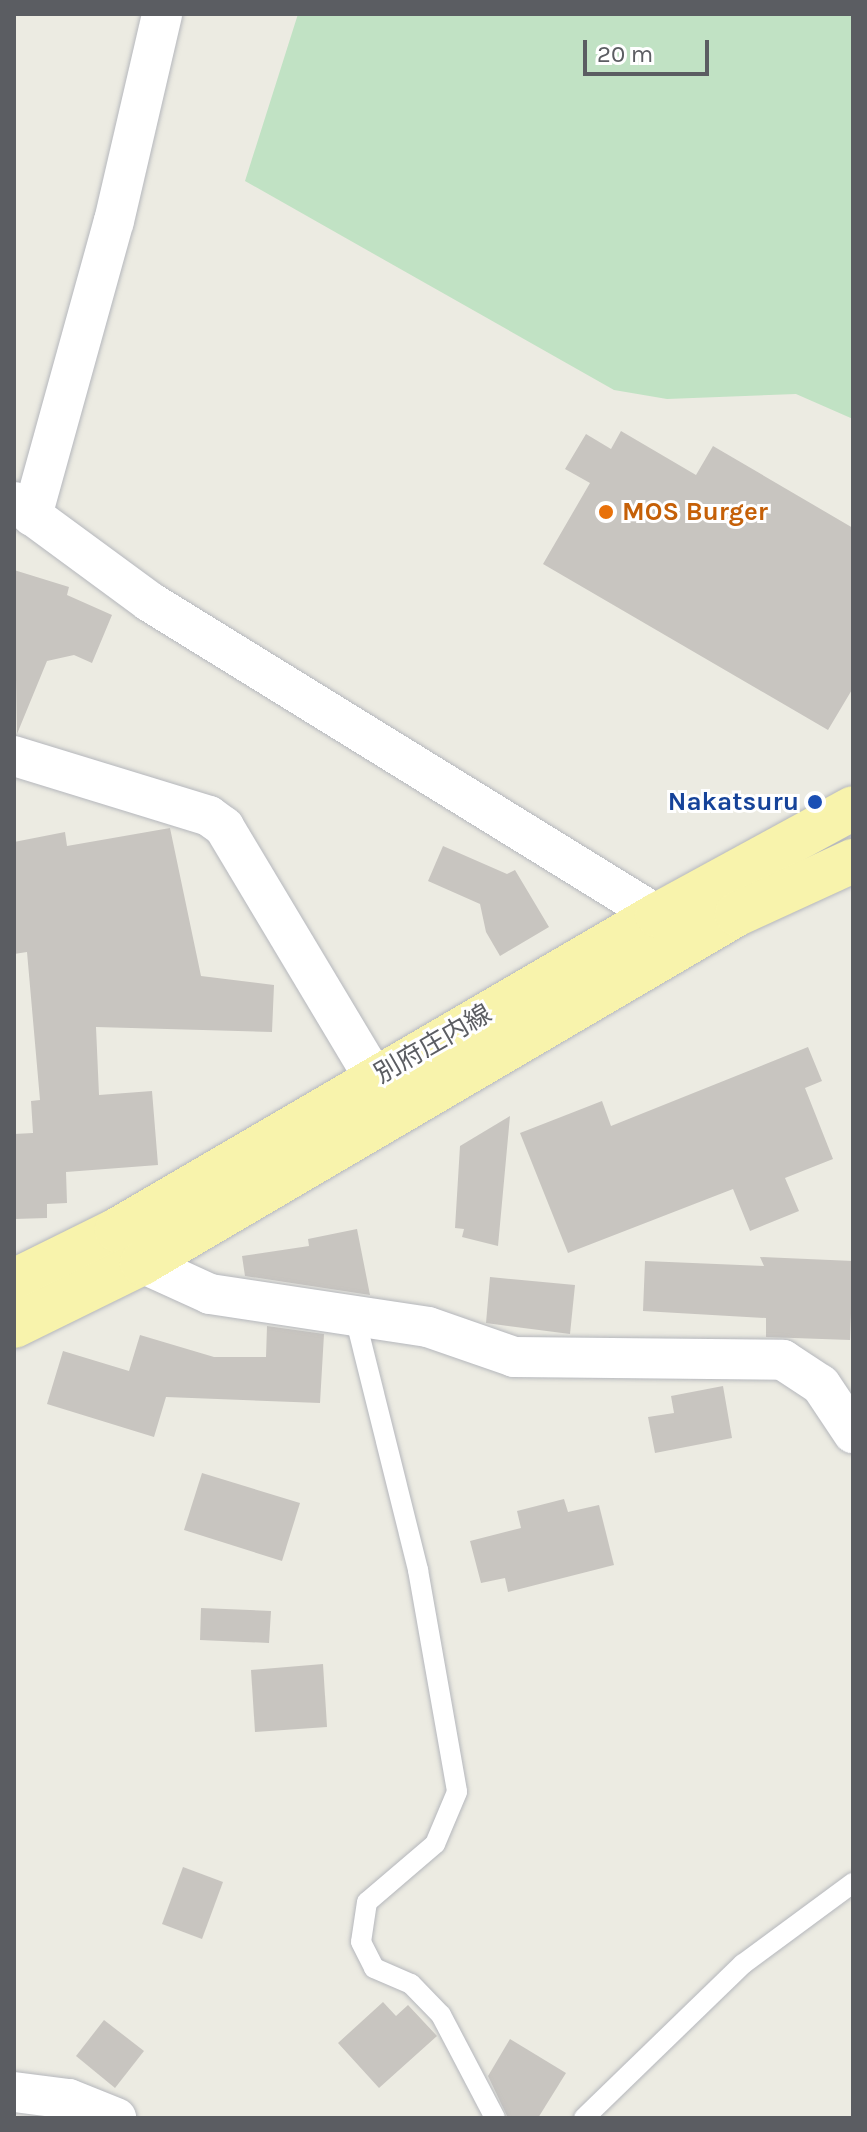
<!DOCTYPE html>
<meta charset="utf-8">
<style>
body{margin:0}
#map{position:relative;width:867px;height:2132px;overflow:hidden;background:#ecebe2;font-family:Karla,"Noto Sans JP",sans-serif}
div>[style]{position:absolute}
[style*='--x']{left:calc(var(--x)*1px);top:calc(var(--y)*1px);width:calc(var(--w)*1px);rotate:calc(var(--a)*1deg)}
.green>*{inset:0;background:#c1e2c4}
.building>*{inset:0;background:#c8c5c0}
.roads{filter:drop-shadow(0 0 2px #b5b7bc) drop-shadow(0 0 2px #b5b7bc)}
.lane>*{height:20px;margin:-10px;padding:0 10px;transform-origin:10px;border-radius:10px;background:#fff}
.street>*{height:40px;margin:-20px;padding:0 20px;transform-origin:20px;border-radius:20px;background:#fff}
.primary>*{height:44px;margin:-22px;padding:0 22px;transform-origin:22px;border-radius:22px;background:#f8f3ac}
.dots>*{width:22px;height:22px;translate:-50% -50%;box-sizing:border-box;border:4px solid #fff;border-radius:50%}
span{translate:-50% -50%;white-space:nowrap;text-align:center;line-height:1.15;-webkit-text-stroke:6px #fff;paint-order:stroke}
.food-label{font-size:26px;color:#c56008;font-weight:700}
.left{translate:0 -50%;text-align:left}
.transit-label{font-size:26px;color:#164399;font-weight:700}
.right{translate:-100% -50%;text-align:right}
.street-label{font-size:26px;color:#5b5d62}
.frame{position:absolute;inset:0;border:16px solid #5b5d62;pointer-events:none}
.scale{position:absolute;left:583px;top:40px;width:126px;height:36px;box-sizing:border-box;border:4px solid #5b5d62;border-top:0;padding-left:10px;font-size:24px;line-height:28px;white-space:nowrap;color:#5b5d62;-webkit-text-stroke:6px #fff;paint-order:stroke}
</style>
<div id="map">
<div class="green">
<div style="clip-path:polygon(298px 14px,853px 14px,853px 419px,796px 394px,667px 399px,614px 390px,245px 181px)"></div>
</div>
<div class="building">
<div style="clip-path:polygon(621px 431px,696px 475px,713px 446px,853px 528px,853px 688px,828px 730px,543px 564px,590px 483px,565px 469px,586px 434px,611px 449px)"></div>
<div style="clip-path:polygon(14px 570px,69px 587px,67px 595px,112px 615px,92px 663px,74px 655px,47px 661px,17px 734px)"></div>
<div style="clip-path:polygon(170px 828px,201px 976px,274px 985px,272px 1032px,96px 1027px,99px 1095px,152px 1091px,158px 1165px,66px 1172px,67px 1203px,47px 1204px,47px 1218px,14px 1219px,14px 1134px,33px 1133px,31px 1101px,40px 1100px,27px 952px,14px 954px,14px 842px,65px 832px,67px 846px)"></div>
<div style="clip-path:polygon(443px 846px,507px 874px,515px 870px,549px 927px,500px 956px,486px 932px,480px 904px,428px 881px)"></div>
<div style="clip-path:polygon(808px 1047px,822px 1081px,805px 1088px,833px 1159px,785px 1178px,799px 1211px,750px 1231px,733px 1189px,568px 1253px,520px 1133px,602px 1101px,611px 1126px)"></div>
<div style="clip-path:polygon(510px 1116px,498px 1246px,462px 1237px,464px 1229px,455px 1228px,460px 1146px)"></div>
<div style="clip-path:polygon(357px 1229px,370px 1295px,245px 1276px,242px 1256px,309px 1246px,308px 1239px)"></div>
<div style="clip-path:polygon(760px 1257px,853px 1261px,850px 1340px,766px 1337px,766px 1318px,643px 1311px,645px 1261px,764px 1266px)"></div>
<div style="clip-path:polygon(490px 1277px,575px 1285px,570px 1334px,486px 1323px)"></div>
<div style="clip-path:polygon(267px 1326px,324px 1334px,320px 1403px,166px 1397px,154px 1437px,47px 1404px,63px 1351px,129px 1371px,140px 1335px,214px 1357px,266px 1357px)"></div>
<div style="clip-path:polygon(723px 1386px,732px 1438px,655px 1453px,648px 1417px,674px 1413px,671px 1396px)"></div>
<div style="clip-path:polygon(202px 1473px,300px 1503px,282px 1561px,184px 1530px)"></div>
<div style="clip-path:polygon(564px 1499px,568px 1512px,599px 1505px,614px 1565px,508px 1592px,505px 1578px,481px 1583px,470px 1541px,521px 1528px,517px 1511px)"></div>
<div style="clip-path:polygon(201px 1608px,271px 1611px,269px 1643px,200px 1640px)"></div>
<div style="clip-path:polygon(323px 1664px,327px 1727px,255px 1732px,251px 1670px)"></div>
<div style="clip-path:polygon(183px 1867px,223px 1882px,202px 1939px,162px 1924px)"></div>
<div style="clip-path:polygon(383px 2002px,396px 2016px,408px 2005px,437px 2036px,379px 2088px,338px 2043px)"></div>
<div style="clip-path:polygon(104px 2020px,144px 2051px,115px 2088px,76px 2056px)"></div>
<div style="clip-path:polygon(510px 2039px,566px 2073px,538px 2118px,508px 2118px,488px 2076px)"></div>
</div>
<div class="roads">
<div class="lane">
<div style="--x:354;--y:1313;--w:265;--a:76"></div>
<div style="--x:418;--y:1570;--w:225;--a:80"></div>
<div style="--x:457;--y:1792;--w:56;--a:112.9"></div>
<div style="--x:435;--y:1844;--w:89;--a:139.5"></div>
<div style="--x:367;--y:1902;--w:40;--a:98.5"></div>
<div style="--x:361;--y:1942;--w:29;--a:63"></div>
<div style="--x:374;--y:1968;--w:40;--a:23.4"></div>
<div style="--x:411;--y:1984;--w:43;--a:45.9"></div>
<div style="--x:441;--y:2015;--w:116;--a:62.3"></div>
<div style="--x:584;--y:2118;--w:221;--a:-44.1"></div>
<div style="--x:743;--y:1964;--w:137;--a:-36.4"></div>
</div>
<div class="street">
<div style="--x:14;--y:502;--w:169;--a:36.3"></div>
<div style="--x:150;--y:602;--w:596;--a:31.69"></div>
<div style="--x:32;--y:516;--w:306;--a:-74.5"></div>
<div style="--x:114;--y:221;--w:212;--a:-76.9"></div>
<div style="--x:14;--y:756;--w:204;--a:17.1"></div>
<div style="--x:209;--y:816;--w:19;--a:36"></div>
<div style="--x:224;--y:827;--w:292;--a:59.1"></div>
<div style="--x:142;--y:1263;--w:75;--a:24.5"></div>
<div style="--x:210;--y:1294;--w:220;--a:8.6"></div>
<div style="--x:428;--y:1327;--w:91;--a:19.2"></div>
<div style="--x:514;--y:1357;--w:269;--a:0.6"></div>
<div style="--x:783;--y:1360;--w:45;--a:33.3"></div>
<div style="--x:821;--y:1385;--w:58;--a:56.3"></div>
<div style="--x:14;--y:2092;--w:55;--a:7.3"></div>
<div style="--x:69;--y:2099;--w:51;--a:22"></div>
</div>
<div class="primary">
<div style="--x:14;--y:1281;--w:115;--a:-26.3"></div>
<div style="--x:117;--y:1230;--w:625;--a:-30.26"></div>
<div style="--x:657;--y:915;--w:223;--a:-28.6"></div>
<div style="--x:14;--y:1326;--w:143;--a:-26.2"></div>
<div style="--x:142;--y:1263;--w:690;--a:-30.39"></div>
<div style="--x:737;--y:914;--w:128;--a:-24.6"></div>
</div>
</div>
<div class="dots">
<div style="left:606px;top:512px;background:#e8710a"></div>
<div style="left:815px;top:802px;background:#1a4fb4"></div>
</div>
<div class="food-label">
<span class="left" style="left:622px;top:512px">MOS Burger</span>
</div>
<div class="transit-label">
<span class="right" style="left:799px;top:802px">Nakatsuru</span>
</div>
<div class="street-label">
<span style="left:433px;top:1044px;rotate:-30deg">別府庄内線</span>
</div>
<div class="frame"></div>
<div class="scale">20 m</div>
</div>
